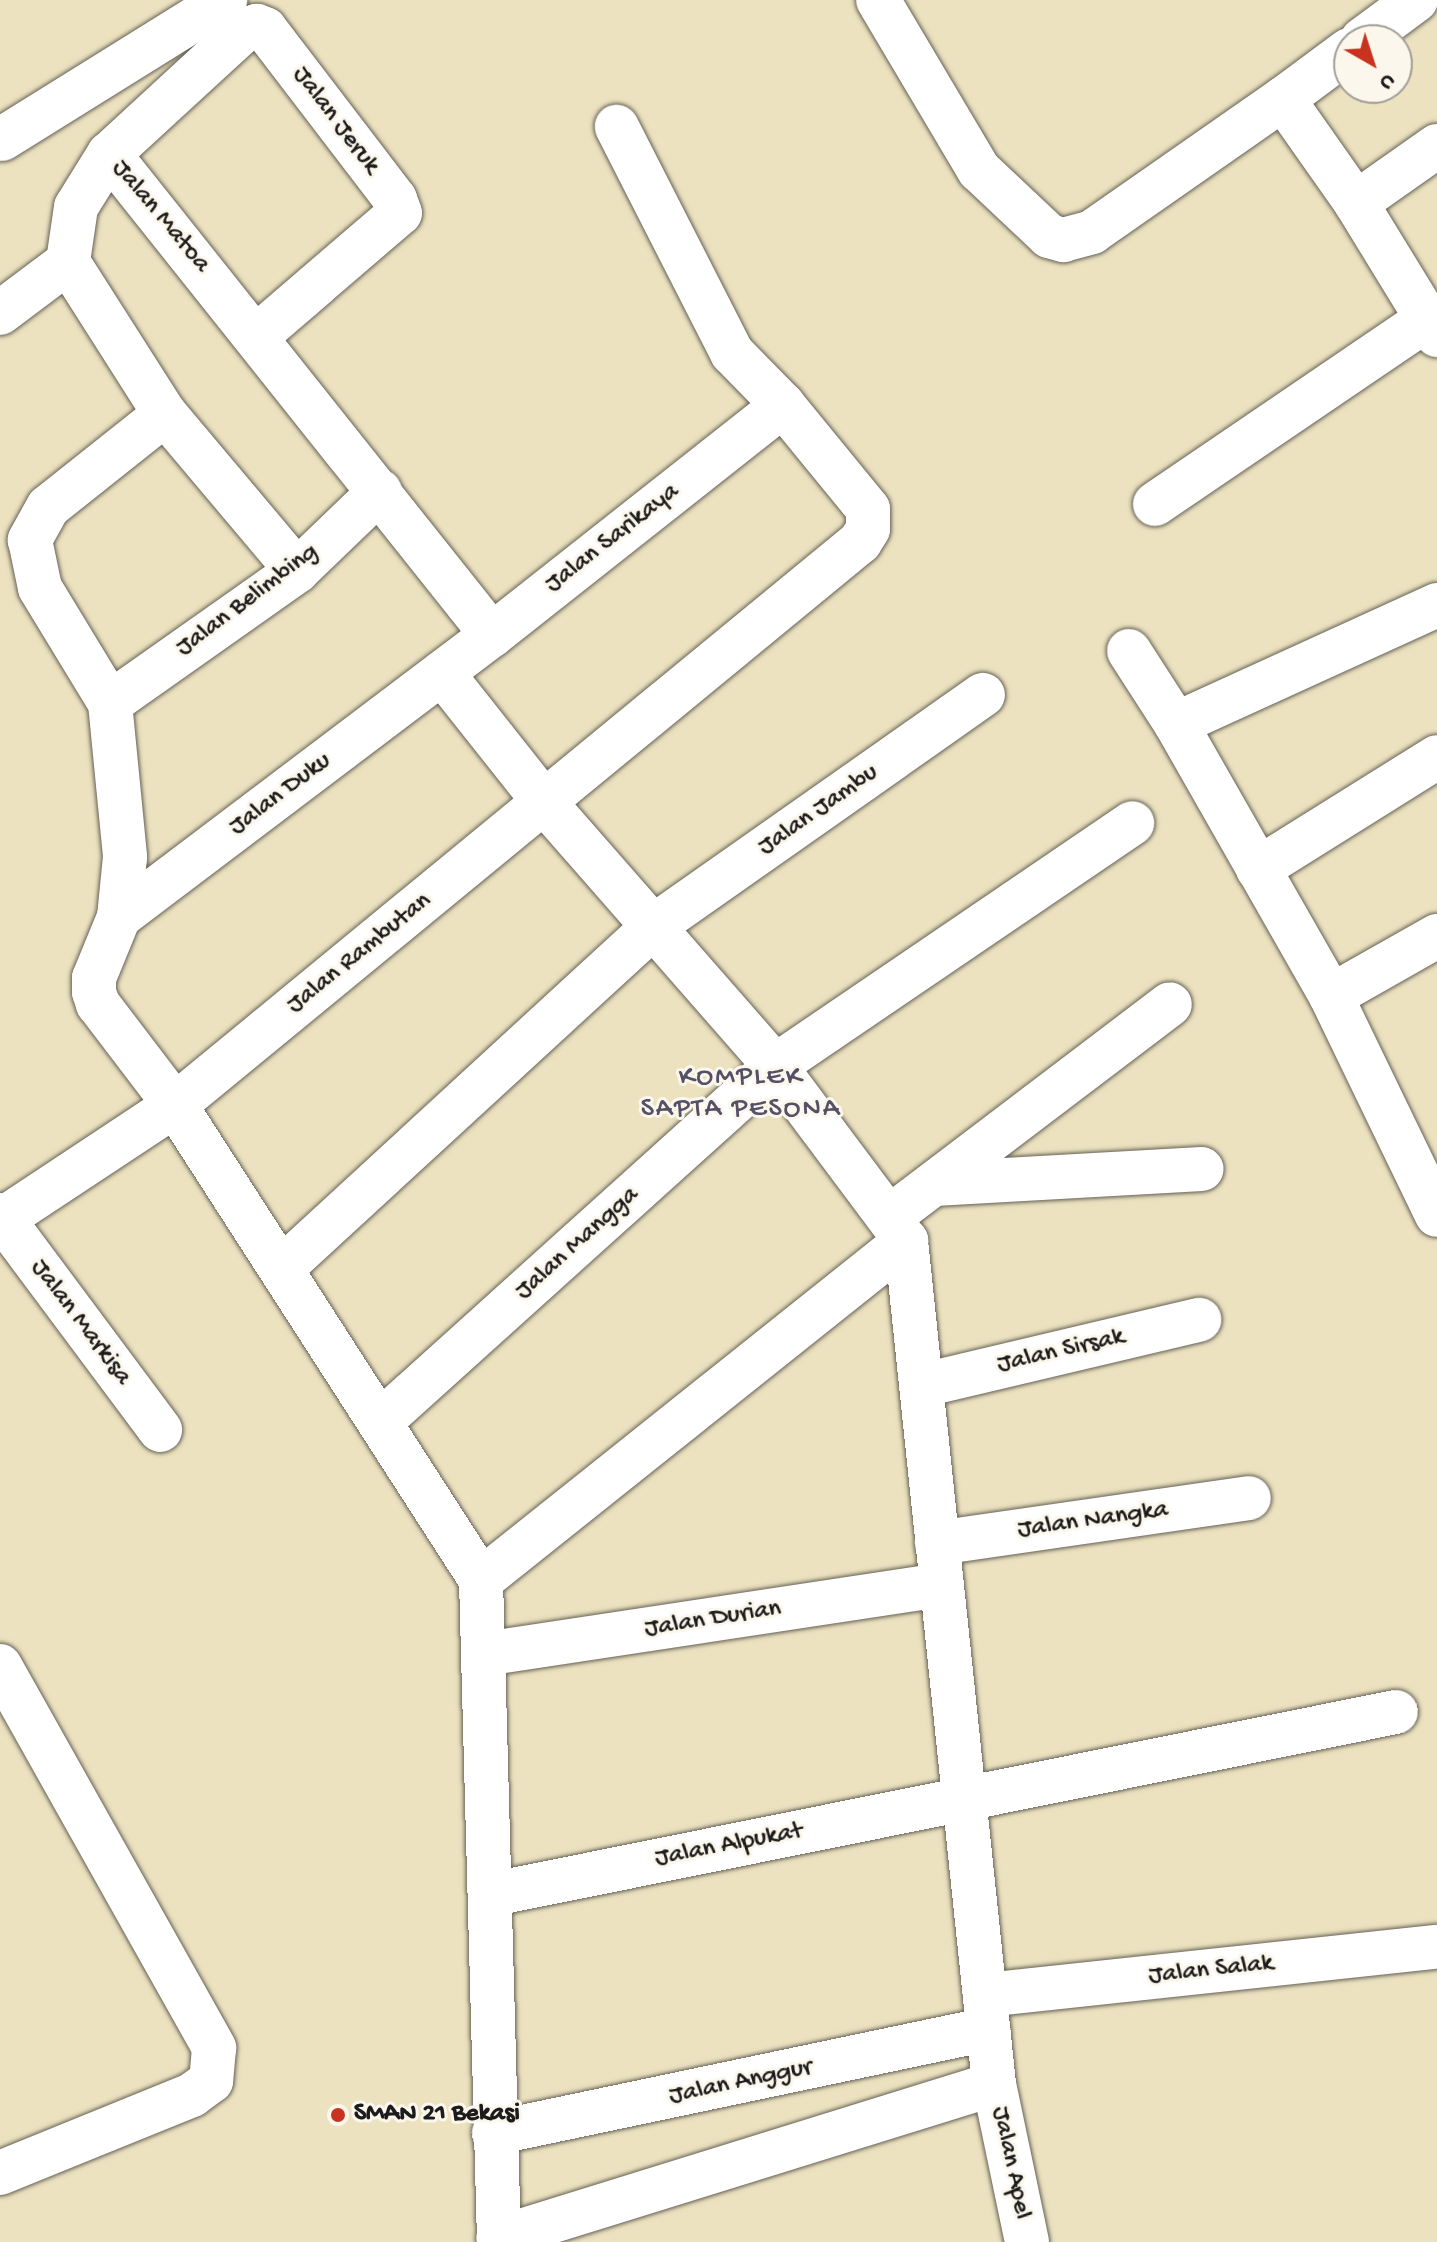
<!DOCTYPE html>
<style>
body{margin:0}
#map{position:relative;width:1437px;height:2242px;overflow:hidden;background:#ece2c0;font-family:"Gochi Hand",sans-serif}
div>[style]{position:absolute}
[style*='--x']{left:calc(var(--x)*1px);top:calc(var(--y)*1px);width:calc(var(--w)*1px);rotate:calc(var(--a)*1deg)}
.roads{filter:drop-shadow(0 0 2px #656155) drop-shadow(0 0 2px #656155)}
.minor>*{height:44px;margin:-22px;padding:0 22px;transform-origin:22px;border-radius:22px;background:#fff}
.dots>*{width:22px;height:22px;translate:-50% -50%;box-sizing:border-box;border:4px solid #fbf7ec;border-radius:50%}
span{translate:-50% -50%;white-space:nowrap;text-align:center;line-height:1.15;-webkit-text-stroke:6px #fbf7ec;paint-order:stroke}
.street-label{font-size:26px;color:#1c1c1c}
.poi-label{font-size:26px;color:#1c1c1c;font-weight:700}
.left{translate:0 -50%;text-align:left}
.neighbourhood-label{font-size:28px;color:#545065;letter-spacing:2px}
.north{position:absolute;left:1333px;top:24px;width:80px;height:80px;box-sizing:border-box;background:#fbf7ec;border:2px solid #a29f99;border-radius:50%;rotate:141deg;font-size:22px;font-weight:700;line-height:32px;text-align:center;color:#1c1c1c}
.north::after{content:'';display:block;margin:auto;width:28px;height:36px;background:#c8321e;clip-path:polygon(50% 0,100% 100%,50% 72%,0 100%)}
</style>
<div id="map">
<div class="roads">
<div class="minor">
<div style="--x:878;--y:0;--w:198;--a:59.3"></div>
<div style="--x:979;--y:170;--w:96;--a:43.3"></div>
<div style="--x:1049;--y:236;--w:15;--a:16"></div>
<div style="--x:1063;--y:240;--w:30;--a:-15"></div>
<div style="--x:1092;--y:232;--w:233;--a:-34.9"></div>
<div style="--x:1283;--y:99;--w:127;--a:54.9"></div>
<div style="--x:1356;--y:203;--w:155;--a:58.5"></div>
<div style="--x:1362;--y:40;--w:67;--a:-36.5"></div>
<div style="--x:1283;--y:99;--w:82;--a:-36.6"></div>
<div style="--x:2;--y:139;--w:263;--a:-31.9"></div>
<div style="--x:109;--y:154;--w:615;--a:51.47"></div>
<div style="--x:1356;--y:203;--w:99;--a:-35.1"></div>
<div style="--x:0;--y:313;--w:85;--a:-36.9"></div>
<div style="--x:258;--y:335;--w:187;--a:-40.7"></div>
<div style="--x:400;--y:213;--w:15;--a:-110"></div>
<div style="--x:395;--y:199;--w:214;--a:-127.4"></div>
<div style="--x:265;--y:29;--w:9;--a:-159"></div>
<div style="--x:257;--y:26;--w:14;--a:163"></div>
<div style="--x:244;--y:30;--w:183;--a:137.4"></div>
<div style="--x:109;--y:154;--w:62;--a:121.9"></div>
<div style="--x:76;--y:207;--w:56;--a:98.3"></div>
<div style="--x:68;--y:262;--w:180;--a:57.5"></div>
<div style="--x:165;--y:414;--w:205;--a:49.9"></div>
<div style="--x:165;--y:414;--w:149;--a:141.5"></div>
<div style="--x:48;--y:507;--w:38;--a:119"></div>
<div style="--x:30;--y:540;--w:49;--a:78.2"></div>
<div style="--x:40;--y:588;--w:135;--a:58.7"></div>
<div style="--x:110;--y:703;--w:155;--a:84.4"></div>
<div style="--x:125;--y:857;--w:60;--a:95.7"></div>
<div style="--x:119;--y:917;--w:66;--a:112.3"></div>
<div style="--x:94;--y:978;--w:14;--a:90"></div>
<div style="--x:94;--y:992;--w:13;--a:72"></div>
<div style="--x:98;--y:1004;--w:127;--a:52.7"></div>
<div style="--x:175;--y:1105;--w:565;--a:57.21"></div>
<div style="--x:481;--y:1580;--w:662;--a:88.44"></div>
<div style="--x:1155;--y:504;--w:329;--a:-34.2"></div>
<div style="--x:1129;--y:651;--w:87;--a:57.2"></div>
<div style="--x:1176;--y:724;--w:313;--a:60.3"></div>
<div style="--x:1331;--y:996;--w:243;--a:64.2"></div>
<div style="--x:442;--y:673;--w:166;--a:51.6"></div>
<div style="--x:545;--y:803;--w:349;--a:48.8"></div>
<div style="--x:775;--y:1066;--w:219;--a:53.2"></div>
<div style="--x:906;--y:1241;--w:848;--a:84.04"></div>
<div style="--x:994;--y:2084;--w:519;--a:162.75"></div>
<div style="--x:110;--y:703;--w:229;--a:-35.2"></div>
<div style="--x:297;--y:571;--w:115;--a:-43.9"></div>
<div style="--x:1176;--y:724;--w:287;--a:-24.5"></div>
<div style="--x:1258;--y:869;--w:211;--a:-32"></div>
<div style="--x:119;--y:917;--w:468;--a:-37.1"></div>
<div style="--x:492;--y:635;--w:371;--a:-38.3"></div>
<div style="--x:1331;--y:996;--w:122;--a:-29.5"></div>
<div style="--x:934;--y:1184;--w:268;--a:-3.2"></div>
<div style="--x:0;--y:1215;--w:268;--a:53.3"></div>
<div style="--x:891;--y:1216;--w:350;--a:-37.2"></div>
<div style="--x:3;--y:1219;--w:206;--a:-33.5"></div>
<div style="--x:175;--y:1105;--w:887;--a:-39.42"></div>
<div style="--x:860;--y:542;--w:15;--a:-58"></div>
<div style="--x:868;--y:529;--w:20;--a:-90"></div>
<div style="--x:868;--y:509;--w:134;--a:-129.3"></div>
<div style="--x:783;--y:405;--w:73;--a:-134.4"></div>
<div style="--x:732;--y:353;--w:254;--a:-117"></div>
<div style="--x:281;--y:1269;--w:507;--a:-42.6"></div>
<div style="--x:654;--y:926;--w:402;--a:-35.1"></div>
<div style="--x:923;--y:1385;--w:284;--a:-13.3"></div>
<div style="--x:380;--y:1422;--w:532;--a:-42.03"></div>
<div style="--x:775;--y:1066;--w:432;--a:-34.2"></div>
<div style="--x:937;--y:1543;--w:315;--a:-8.2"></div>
<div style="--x:481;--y:1580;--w:544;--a:-38.58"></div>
<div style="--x:484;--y:1654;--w:462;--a:-8.6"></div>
<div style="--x:0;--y:1666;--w:438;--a:60.7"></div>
<div style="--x:214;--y:2048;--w:33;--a:95"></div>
<div style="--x:211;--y:2081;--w:24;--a:144"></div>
<div style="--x:192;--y:2095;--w:207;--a:157.9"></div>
<div style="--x:493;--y:1894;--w:921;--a:-11.4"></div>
<div style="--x:985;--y:1995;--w:455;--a:-6.1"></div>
<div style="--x:994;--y:2084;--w:161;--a:78.2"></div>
<div style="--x:494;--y:2133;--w:505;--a:-11.89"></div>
</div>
</div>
<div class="dots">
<div style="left:338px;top:2115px;background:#c8321e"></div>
</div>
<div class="street-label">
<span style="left:335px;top:121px;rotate:53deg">Jalan Jeruk</span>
<span style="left:160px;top:217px;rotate:50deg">Jalan Matoa</span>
<span style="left:613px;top:539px;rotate:-38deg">Jalan Sarikaya</span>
<span style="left:248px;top:601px;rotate:-37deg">Jalan Belimbing</span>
<span style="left:281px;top:795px;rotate:-37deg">Jalan Duku</span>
<span style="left:819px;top:811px;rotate:-35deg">Jalan Jambu</span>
<span style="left:360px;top:954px;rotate:-39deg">Jalan Rambutan</span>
<span style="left:578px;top:1244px;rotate:-42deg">Jalan Mangga</span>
<span style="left:80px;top:1323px;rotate:53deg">Jalan Markisa</span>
<span style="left:1061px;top:1352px;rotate:-13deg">Jalan Sirsak</span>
<span style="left:1093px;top:1521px;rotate:-8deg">Jalan Nangka</span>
<span style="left:713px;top:1620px;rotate:-9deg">Jalan Durian</span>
<span style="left:729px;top:1846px;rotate:-11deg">Jalan Alpukat</span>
<span style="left:1211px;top:1971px;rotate:-6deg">Jalan Salak</span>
<span style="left:741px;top:2083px;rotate:-12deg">Jalan Anggur</span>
<span style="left:1010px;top:2163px;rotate:78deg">Jalan Apel</span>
</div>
<div class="poi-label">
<span class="left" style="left:354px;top:2115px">SMAN 21 Bekasi</span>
</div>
<div class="neighbourhood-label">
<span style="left:741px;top:1094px">KOMPLEK<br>SAPTA PESONA</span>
</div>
<div class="north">U</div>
</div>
